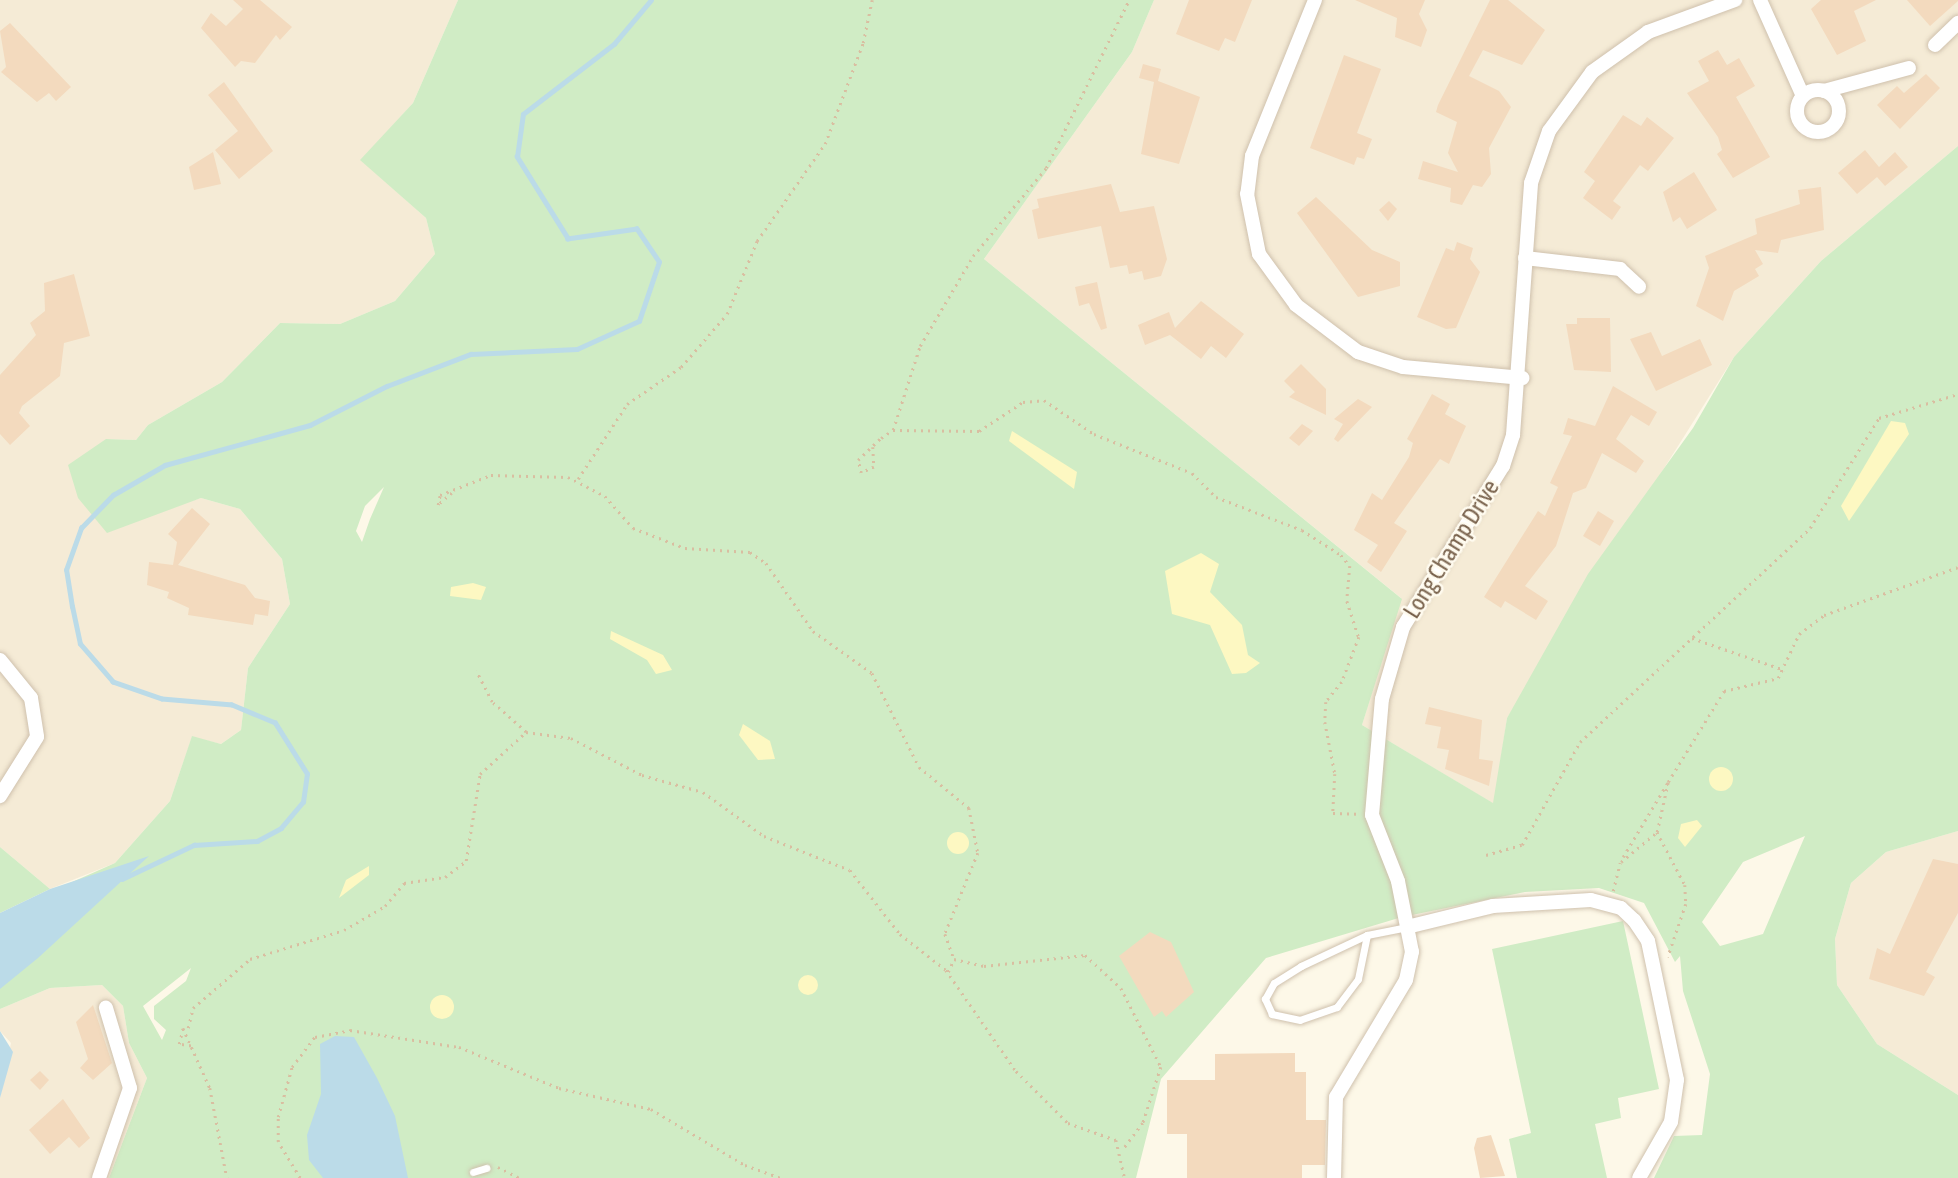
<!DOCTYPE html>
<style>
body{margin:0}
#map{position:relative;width:1958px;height:1178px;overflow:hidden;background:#fdf8e8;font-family:"Asap Condensed",sans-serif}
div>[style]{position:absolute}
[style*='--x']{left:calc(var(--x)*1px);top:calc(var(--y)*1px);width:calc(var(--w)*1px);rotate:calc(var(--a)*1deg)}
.residential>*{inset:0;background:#f5ebd6}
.green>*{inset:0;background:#d0ecc5}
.sand>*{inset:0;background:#fdf8c2}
.round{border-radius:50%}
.water>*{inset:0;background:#bbdbe8}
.stream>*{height:4.5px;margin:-2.25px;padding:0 2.25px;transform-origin:2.25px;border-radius:2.25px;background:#bbdbe8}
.building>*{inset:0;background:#f3dabe}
.path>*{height:2.5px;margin-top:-1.25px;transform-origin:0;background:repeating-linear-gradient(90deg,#d9bea1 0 2px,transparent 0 7px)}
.roads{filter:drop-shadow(0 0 2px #cfc1ad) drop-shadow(0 0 2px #cfc1ad)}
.service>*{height:7px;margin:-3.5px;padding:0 3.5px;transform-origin:3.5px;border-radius:3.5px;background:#fff}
.minor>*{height:14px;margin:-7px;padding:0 7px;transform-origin:7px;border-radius:7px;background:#fff}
.minor>.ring{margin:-7px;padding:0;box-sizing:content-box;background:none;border:14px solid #fff;border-radius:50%}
span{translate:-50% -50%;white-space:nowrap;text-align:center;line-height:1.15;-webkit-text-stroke:5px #fffbef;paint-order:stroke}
.street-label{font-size:24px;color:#78614b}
</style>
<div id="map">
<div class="residential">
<div style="clip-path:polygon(0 0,458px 0,413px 103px,361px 160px,426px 218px,435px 254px,395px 301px,340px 324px,280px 323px,222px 382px,148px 425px,136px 440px,106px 439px,158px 511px,201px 498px,240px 509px,282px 559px,290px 604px,248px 668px,241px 730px,221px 744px,192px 737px,170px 801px,115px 863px,50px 889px,0 847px)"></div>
<div style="clip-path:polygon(1154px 0,1958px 0,1958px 146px,1821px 261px,1734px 357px,1507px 718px,1494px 804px,1362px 725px,1401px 598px,984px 259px,1132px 52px)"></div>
<div style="clip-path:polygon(1958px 831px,1958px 1095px,1877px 1044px,1837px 985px,1835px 939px,1851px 883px,1886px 852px)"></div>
<div style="clip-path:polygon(102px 985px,123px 1006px,129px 1043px,147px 1078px,109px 1178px,0 1178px,0 1098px,11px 1043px,0 1031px,0 1009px,50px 988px)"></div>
</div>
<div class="green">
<div style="clip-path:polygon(evenodd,458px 0,1154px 0,1132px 52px,984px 259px,1402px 599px,1362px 725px,1493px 803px,1507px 718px,1588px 574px,1693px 428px,1734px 357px,1821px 261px,1958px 146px,1958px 831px,1886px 852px,1851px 883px,1835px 939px,1837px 985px,1877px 1044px,1958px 1095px,1958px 1178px,1654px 1178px,1674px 1136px,1702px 1135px,1710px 1074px,1683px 991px,1680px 956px,1675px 962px,1644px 903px,1599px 888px,1525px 892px,1402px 917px,1266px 958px,1161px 1079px,1136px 1178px,109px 1178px,147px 1078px,129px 1043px,123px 1006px,102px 985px,50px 988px,0 1009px,0 968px,61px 887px,115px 863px,170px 801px,192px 736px,221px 744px,241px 730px,248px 668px,290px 604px,282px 559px,240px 509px,201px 498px,107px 533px,78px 498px,68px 465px,106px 439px,136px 440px,148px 425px,222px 382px,280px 323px,340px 324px,395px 301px,435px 254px,426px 218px,360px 160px,413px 103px,458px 0,384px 487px,370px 519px,362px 542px,356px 531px,365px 506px,384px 487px,458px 0,1805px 836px,1763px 934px,1720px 946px,1702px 922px,1743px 862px,1805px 836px,458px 0,191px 968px,186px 981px,154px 1006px,154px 1019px,166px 1030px,162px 1040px,143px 1006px,191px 968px)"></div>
<div style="clip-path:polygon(0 847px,50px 889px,0 913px)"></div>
<div style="clip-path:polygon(1623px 921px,1659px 1089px,1618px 1098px,1621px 1118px,1595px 1124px,1607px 1178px,1517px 1178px,1509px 1139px,1531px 1133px,1492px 949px)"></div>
</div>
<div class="sand">
<div style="clip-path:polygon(1891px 421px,1905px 423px,1909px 434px,1849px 521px,1841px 506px)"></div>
<div style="clip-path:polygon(1012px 431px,1077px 472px,1074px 489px,1009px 441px)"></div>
<div style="clip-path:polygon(1201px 553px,1219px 564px,1210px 592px,1242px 625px,1248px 655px,1260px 663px,1246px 673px,1232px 674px,1210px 625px,1172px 614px,1165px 571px)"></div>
<div style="clip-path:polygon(473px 583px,486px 587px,481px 600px,450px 596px,451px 587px)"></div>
<div style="clip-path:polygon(611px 631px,663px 655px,672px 670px,656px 674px,647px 660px,610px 639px)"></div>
<div style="clip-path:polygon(743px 724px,770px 741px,775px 759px,758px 760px,739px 735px)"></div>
<div class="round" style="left:1709px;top:767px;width:24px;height:24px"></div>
<div style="clip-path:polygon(1697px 820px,1702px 826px,1685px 847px,1678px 838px,1681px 824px)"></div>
<div class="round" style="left:947px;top:832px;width:22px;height:22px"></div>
<div style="clip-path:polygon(369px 866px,369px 875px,339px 898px,346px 880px)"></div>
<div class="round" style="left:798px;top:975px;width:20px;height:20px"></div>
<div class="round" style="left:430px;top:995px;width:24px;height:24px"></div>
</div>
<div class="water">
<div style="clip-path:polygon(149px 856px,38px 958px,0 989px,0 913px,50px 889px)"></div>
<div style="clip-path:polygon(0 1031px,13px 1052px,0 1098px)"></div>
<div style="clip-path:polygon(335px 1036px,354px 1037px,377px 1078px,395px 1116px,408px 1178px,323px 1178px,309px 1160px,307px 1135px,321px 1094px,320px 1044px)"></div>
</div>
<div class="stream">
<div style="--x:122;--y:879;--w:80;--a:-25.3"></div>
<div style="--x:194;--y:845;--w:63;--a:-3.6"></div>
<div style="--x:257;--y:841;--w:27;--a:-28"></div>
<div style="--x:281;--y:828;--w:34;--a:-50"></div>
<div style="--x:303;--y:802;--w:28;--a:-82"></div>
<div style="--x:307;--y:774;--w:60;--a:-122.1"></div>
<div style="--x:275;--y:723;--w:47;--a:-157.3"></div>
<div style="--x:232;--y:705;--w:70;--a:-175.1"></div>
<div style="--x:162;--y:699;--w:52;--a:-160.9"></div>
<div style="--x:113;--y:682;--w:50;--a:-131"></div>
<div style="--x:80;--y:644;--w:38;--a:-102"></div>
<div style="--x:72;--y:607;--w:37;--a:-99"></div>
<div style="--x:66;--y:570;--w:45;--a:-70.3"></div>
<div style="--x:81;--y:528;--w:46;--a:-45.9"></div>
<div style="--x:113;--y:495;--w:60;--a:-30"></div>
<div style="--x:165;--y:465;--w:150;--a:-15.4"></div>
<div style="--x:310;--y:425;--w:86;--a:-26.9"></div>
<div style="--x:387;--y:386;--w:90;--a:-20.9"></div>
<div style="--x:471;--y:354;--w:106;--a:-2.7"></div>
<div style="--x:577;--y:349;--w:68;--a:-24.3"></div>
<div style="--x:639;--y:321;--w:62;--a:-71.3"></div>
<div style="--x:659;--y:262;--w:40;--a:-124"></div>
<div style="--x:637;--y:229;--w:70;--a:171.8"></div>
<div style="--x:568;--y:239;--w:97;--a:-121.9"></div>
<div style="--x:517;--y:157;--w:43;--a:-82.1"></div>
<div style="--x:523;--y:114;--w:115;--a:-37.6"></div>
<div style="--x:614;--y:44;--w:57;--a:-49.9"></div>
</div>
<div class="building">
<div style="clip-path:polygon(233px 0,260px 0,292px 27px,280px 40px,276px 35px,255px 63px,241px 61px,235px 67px,201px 28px,211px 13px,226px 26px,243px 9px)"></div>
<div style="clip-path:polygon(1189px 0,1252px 0,1235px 42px,1225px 38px,1219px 51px,1176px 34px)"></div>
<div style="clip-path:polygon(1355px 0,1425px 0,1419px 14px,1427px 30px,1421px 47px,1395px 37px,1397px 18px)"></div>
<div style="clip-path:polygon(1490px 0,1508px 0,1545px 30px,1522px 65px,1483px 50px,1469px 76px,1499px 91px,1511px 107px,1489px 148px,1491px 174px,1482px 187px,1473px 185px,1462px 205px,1450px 202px,1451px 188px,1418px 179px,1423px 161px,1458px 172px,1448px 153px,1457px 122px,1436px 112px,1438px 105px)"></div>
<div style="clip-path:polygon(1821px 0,1876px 0,1854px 11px,1866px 41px,1837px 55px,1811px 9px)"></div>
<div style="clip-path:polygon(1907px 0,1958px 0,1958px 1px,1930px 26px)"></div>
<div style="clip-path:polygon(10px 23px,71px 87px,56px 101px,49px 93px,37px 102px,1px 72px,6px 67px,0 31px)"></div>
<div style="clip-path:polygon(1718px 50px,1727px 65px,1739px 58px,1755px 86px,1736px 97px,1770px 157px,1733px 178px,1717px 154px,1722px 150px,1718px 137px,1687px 93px,1709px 81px,1698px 61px)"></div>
<div style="clip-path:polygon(1344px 55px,1381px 69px,1357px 133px,1372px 139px,1364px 159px,1357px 157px,1354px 165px,1310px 148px)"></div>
<div style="clip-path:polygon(1143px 64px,1161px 69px,1158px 81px,1200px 97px,1179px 164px,1141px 154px,1154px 82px,1139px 78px)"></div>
<div style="clip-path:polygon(1926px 74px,1940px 88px,1900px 129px,1877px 105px,1897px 86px,1904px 93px)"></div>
<div style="clip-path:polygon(224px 82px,273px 151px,239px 179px,215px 150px,238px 131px,208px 95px)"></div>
<div style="clip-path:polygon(1623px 115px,1641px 126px,1647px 117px,1674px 138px,1648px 171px,1640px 165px,1613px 201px,1621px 207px,1612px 220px,1583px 198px,1595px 181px,1584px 172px)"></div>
<div style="clip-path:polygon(1865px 150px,1879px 167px,1895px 152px,1908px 167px,1885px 186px,1877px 177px,1857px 194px,1838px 173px)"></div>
<div style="clip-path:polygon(213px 152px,221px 184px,194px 190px,189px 167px)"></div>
<div style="clip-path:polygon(1694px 172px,1717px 210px,1687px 229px,1680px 217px,1673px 222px,1663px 192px)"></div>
<div style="clip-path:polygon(1111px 184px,1120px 212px,1154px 206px,1167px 259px,1161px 276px,1144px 280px,1142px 271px,1129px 274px,1127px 265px,1110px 268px,1101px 226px,1038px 239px,1032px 210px,1039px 208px,1037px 199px)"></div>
<div style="clip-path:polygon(1821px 187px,1824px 230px,1781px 240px,1778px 253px,1755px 250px,1763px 264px,1755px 269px,1759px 276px,1734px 291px,1723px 321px,1696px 306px,1709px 268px,1705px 256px,1757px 234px,1755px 219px,1800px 204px,1798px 190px)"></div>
<div style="clip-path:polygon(1316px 197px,1372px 250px,1400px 262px,1400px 286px,1358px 297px,1297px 213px)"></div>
<div style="clip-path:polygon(1389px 201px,1397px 209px,1388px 221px,1379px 210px)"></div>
<div style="clip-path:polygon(1457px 242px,1473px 248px,1470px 259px,1480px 272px,1456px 328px,1446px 329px,1417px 317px,1446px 248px,1454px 251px)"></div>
<div style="clip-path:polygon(74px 274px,90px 336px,64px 343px,60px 376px,22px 406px,19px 413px,30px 426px,10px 445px,0 434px,0 375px,36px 335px,30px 323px,45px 311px,44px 283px)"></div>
<div style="clip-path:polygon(1097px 282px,1107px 328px,1101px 330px,1089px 303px,1079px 306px,1075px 287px)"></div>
<div style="clip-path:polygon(1201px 301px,1244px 334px,1226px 358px,1211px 346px,1201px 359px,1170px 335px,1145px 345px,1138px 325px,1169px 312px,1175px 328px)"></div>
<div style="clip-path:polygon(1577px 318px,1610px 318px,1611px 372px,1574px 370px,1566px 324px,1577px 324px)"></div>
<div style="clip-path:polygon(1651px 332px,1662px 356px,1700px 339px,1712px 365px,1656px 391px,1630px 339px)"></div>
<div style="clip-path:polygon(1301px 364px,1326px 389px,1326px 415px,1289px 397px,1295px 392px,1284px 381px)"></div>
<div style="clip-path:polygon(1613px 386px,1657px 412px,1649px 426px,1631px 415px,1616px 439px,1644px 461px,1636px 473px,1602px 453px,1586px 488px,1573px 493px,1556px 546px,1525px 586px,1548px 601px,1536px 620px,1505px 601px,1501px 608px,1484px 597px,1538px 511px,1545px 516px,1558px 487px,1550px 483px,1572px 436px,1563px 434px,1568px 418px,1595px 426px)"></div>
<div style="clip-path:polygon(1432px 394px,1450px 404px,1445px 414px,1466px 426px,1449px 464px,1440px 459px,1394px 523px,1407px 531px,1381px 572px,1367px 562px,1378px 545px,1354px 530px,1372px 493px,1382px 500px,1409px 457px,1413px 443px,1407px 439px)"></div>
<div style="clip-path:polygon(1358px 399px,1372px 407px,1338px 442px,1334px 439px,1343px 424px,1334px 419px)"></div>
<div style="clip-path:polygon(1302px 424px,1313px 431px,1299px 446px,1289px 438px)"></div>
<div style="clip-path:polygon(192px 508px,210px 524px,178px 565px,245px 585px,255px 598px,270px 601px,268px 616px,255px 614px,253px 625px,188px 615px,189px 608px,167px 598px,169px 592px,147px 585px,149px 562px,173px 565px,177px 542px,168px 534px)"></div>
<div style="clip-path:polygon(1598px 511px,1614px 521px,1600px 546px,1583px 536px)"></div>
<div style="clip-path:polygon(1429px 707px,1482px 720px,1479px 759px,1493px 761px,1489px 786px,1445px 769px,1449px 750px,1437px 748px,1441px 727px,1425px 724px)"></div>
<div style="clip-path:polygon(1933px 859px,1958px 864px,1958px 913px,1926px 972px,1935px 977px,1924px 996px,1869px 979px,1877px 948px,1890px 954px)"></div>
<div style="clip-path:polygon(1150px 932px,1171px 942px,1194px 992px,1166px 1017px,1162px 1011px,1154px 1017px,1119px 956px)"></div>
<div style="clip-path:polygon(93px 1005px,112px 1063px,93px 1080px,80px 1068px,88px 1059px,76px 1022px)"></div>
<div style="clip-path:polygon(1295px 1053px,1295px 1072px,1306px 1072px,1306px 1120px,1326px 1120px,1325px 1165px,1302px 1165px,1302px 1178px,1187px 1178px,1187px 1134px,1167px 1134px,1167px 1080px,1215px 1080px,1215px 1054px)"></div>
<div style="clip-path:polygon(40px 1071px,49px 1080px,40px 1090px,30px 1080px)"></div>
<div style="clip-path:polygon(63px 1099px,90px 1138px,79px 1148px,69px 1137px,50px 1154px,29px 1130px)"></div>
<div style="clip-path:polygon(1491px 1135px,1505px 1176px,1480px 1178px,1474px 1148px,1477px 1138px)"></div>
</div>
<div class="path">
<div style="--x:893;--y:430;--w:86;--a:0.7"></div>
<div style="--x:979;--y:431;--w:53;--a:-33.4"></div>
<div style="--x:1023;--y:402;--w:21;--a:-5"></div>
<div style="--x:1044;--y:400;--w:60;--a:34.2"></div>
<div style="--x:1094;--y:434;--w:105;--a:21.7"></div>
<div style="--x:1192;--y:473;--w:34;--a:45"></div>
<div style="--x:1216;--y:497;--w:92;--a:21"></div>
<div style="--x:1302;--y:530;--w:46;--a:32.7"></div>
<div style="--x:1341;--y:555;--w:14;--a:51"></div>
<div style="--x:1350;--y:566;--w:35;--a:95"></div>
<div style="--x:1347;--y:601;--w:38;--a:72"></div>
<div style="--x:1359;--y:637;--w:48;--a:110.7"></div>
<div style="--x:1342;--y:682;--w:26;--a:129"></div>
<div style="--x:1326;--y:702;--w:20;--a:93"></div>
<div style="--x:1325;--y:722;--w:53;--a:79.1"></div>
<div style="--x:1335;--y:774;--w:39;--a:93"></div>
<div style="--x:1333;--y:813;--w:24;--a:2"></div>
<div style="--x:873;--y:447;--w:20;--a:87"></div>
<div style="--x:874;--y:467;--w:14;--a:155"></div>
<div style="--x:861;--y:473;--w:13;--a:-103"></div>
<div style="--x:858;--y:460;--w:32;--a:-44"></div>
<div style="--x:881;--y:438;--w:14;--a:-34"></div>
<div style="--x:893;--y:430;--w:88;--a:-72.2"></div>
<div style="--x:920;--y:346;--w:104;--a:-59.5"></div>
<div style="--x:973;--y:256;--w:114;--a:-50.3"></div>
<div style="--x:1046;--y:168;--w:187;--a:-63.7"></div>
<div style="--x:578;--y:479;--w:90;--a:-56.8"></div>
<div style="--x:627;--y:404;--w:65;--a:-34.4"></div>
<div style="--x:681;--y:367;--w:70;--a:-49"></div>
<div style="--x:727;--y:314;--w:79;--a:-67.7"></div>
<div style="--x:757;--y:241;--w:118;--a:-55"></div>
<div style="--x:825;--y:144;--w:108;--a:-69.4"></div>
<div style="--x:863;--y:43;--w:44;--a:-78.2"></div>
<div style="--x:452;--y:493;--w:18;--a:139"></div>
<div style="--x:438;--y:505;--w:10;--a:-79"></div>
<div style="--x:440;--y:495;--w:55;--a:-21.4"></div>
<div style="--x:491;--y:475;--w:77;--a:1.5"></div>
<div style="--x:568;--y:477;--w:42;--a:27.2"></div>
<div style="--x:605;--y:496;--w:43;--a:48.8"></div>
<div style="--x:633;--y:528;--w:56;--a:21"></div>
<div style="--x:685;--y:548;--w:65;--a:3.5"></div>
<div style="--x:750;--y:552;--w:19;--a:35"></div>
<div style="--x:766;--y:563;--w:83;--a:55.3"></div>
<div style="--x:813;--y:631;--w:72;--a:35.4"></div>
<div style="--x:872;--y:673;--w:105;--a:63.4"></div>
<div style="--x:919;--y:767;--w:65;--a:39.4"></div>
<div style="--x:969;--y:808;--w:46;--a:78.7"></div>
<div style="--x:978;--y:853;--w:87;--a:112.2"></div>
<div style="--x:945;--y:934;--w:27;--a:70"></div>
<div style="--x:954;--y:959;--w:31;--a:13"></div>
<div style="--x:984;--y:966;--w:102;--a:-6.2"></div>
<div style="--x:1085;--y:955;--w:49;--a:42.5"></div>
<div style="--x:1121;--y:988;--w:89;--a:63.1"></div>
<div style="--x:1161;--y:1067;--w:59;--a:107.8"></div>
<div style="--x:1143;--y:1123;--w:34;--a:127"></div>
<div style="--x:1692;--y:638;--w:98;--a:19"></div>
<div style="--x:526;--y:732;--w:45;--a:7.6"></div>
<div style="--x:571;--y:738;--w:80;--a:27.5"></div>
<div style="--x:642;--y:775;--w:63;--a:15.6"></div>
<div style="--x:703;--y:792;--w:75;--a:35.8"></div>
<div style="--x:764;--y:836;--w:92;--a:21.6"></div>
<div style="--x:850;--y:870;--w:81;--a:52"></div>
<div style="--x:900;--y:934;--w:58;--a:38"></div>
<div style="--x:946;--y:970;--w:123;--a:55.3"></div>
<div style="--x:1016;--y:1071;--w:74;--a:45"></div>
<div style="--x:1068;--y:1123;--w:51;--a:19.5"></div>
<div style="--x:1116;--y:1140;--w:39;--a:77"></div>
<div style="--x:1657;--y:832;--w:60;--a:62.2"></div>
<div style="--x:1685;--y:885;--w:19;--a:87"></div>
<div style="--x:1686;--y:904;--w:56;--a:108.8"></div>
<div style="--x:1486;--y:855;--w:37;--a:-16"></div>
<div style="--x:1522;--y:845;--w:118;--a:-60.6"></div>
<div style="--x:1580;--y:742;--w:314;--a:-42.9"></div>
<div style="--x:1810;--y:528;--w:130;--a:-57.9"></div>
<div style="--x:1879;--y:418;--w:83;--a:-16.9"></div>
<div style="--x:1623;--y:857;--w:87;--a:-59"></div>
<div style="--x:1621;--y:862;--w:47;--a:-39.8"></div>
<div style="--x:1657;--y:832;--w:51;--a:-77.6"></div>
<div style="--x:1668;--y:782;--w:107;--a:-58.4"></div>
<div style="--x:1724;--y:691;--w:56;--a:-13.5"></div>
<div style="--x:1778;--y:678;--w:49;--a:-64.5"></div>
<div style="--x:1799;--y:634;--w:31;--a:-37"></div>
<div style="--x:1824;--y:615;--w:142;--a:-19.7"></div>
<div style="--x:1613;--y:891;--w:29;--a:-76"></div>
<div style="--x:948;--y:972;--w:14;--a:-65"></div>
<div style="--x:188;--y:1028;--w:21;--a:-76"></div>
<div style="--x:193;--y:1008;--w:75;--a:-40.7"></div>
<div style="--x:250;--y:959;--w:98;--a:-17.1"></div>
<div style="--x:344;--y:930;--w:48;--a:-30.3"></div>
<div style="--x:385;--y:906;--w:30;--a:-50"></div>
<div style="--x:404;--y:883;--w:41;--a:-8.3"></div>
<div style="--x:445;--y:877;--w:26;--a:-37"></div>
<div style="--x:466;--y:861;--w:88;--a:-80.9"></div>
<div style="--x:480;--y:774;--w:62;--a:-42.4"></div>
<div style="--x:526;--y:732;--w:45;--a:-138.6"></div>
<div style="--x:492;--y:702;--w:35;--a:-117"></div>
<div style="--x:191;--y:1046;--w:12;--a:-171"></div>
<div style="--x:179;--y:1044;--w:16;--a:-76"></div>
<div style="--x:183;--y:1028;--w:66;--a:65.8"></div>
<div style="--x:210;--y:1088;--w:92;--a:79.3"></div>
<div style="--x:498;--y:1167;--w:25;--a:27"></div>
<div style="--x:300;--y:1178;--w:42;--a:-121.4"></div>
<div style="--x:278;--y:1142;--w:25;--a:-90"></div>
<div style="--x:278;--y:1117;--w:52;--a:-74.4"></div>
<div style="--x:292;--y:1067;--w:38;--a:-53"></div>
<div style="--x:315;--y:1037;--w:36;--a:-11"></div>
<div style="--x:350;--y:1030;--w:110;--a:8.9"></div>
<div style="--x:459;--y:1047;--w:108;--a:22.3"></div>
<div style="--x:559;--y:1088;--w:94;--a:12.9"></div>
<div style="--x:651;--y:1109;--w:109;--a:30.8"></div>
<div style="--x:745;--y:1165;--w:38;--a:20"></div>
</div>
<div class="roads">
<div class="service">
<div style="--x:1367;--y:935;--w:45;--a:101.6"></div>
<div style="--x:1358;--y:979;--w:35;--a:127"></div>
<div style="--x:1337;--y:1007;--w:39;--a:161"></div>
<div style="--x:1300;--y:1020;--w:29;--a:-168"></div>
<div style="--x:1272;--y:1014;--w:17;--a:-115"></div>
<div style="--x:1265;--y:999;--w:18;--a:-61"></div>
<div style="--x:1274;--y:983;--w:32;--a:-32"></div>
<div style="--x:1301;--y:966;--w:73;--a:-25.2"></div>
<div style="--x:1367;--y:935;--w:41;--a:-11.3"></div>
<div style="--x:473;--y:1172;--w:14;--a:-17"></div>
</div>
<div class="minor">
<div style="--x:1315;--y:0;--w:168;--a:112"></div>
<div style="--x:1252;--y:156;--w:38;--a:97"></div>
<div style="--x:1247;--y:194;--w:61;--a:78.7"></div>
<div style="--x:1259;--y:254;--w:63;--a:54"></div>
<div style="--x:1296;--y:305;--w:78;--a:37.2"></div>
<div style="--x:1358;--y:352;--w:47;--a:18.4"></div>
<div style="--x:1403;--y:367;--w:120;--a:5.3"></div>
<div style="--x:1760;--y:0;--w:105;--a:65.9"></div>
<div style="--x:1935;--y:45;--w:32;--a:-44"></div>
<div class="ring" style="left:1797px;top:90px;width:28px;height:28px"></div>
<div style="--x:1824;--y:91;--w:88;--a:-15.1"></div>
<div style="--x:1525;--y:258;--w:96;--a:6.6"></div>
<div style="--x:1620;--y:269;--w:26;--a:43"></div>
<div style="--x:0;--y:660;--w:49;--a:50.8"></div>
<div style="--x:31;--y:698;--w:39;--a:81"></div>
<div style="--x:37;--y:737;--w:70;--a:122.1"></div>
<div style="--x:1411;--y:926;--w:84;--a:-13.7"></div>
<div style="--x:1493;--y:906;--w:98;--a:-3.5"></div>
<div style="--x:1591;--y:900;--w:31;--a:15"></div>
<div style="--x:1621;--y:908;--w:18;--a:43"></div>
<div style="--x:1634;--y:920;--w:25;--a:56"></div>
<div style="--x:1648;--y:941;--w:142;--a:78.2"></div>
<div style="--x:1677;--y:1080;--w:42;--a:98.1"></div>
<div style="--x:1671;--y:1122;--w:64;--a:119.7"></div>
<div style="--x:99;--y:1178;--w:95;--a:-71"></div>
<div style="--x:130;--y:1088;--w:84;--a:-106.7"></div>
<div style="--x:1334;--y:1178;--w:81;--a:-88.6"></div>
<div style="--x:1336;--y:1097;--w:136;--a:-59.1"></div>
<div style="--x:1406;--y:980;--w:29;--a:-78"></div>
<div style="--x:1412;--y:952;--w:72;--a:-101.2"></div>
<div style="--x:1398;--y:881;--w:71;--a:-111.5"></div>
<div style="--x:1372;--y:815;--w:116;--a:-85.1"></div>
<div style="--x:1382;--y:699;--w:75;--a:-73.7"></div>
<div style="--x:1403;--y:627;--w:190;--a:-58.2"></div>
<div style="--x:1503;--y:466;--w:33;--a:-72"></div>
<div style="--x:1513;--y:435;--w:253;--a:-85.9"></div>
<div style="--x:1531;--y:183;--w:55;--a:-70.9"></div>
<div style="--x:1549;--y:131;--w:73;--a:-53.9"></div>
<div style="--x:1592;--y:72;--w:69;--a:-35.5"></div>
<div style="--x:1648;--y:32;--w:93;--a:-20.2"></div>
</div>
</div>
<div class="street-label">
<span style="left:1451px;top:549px;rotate:-58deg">Long Champ Drive</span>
</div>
</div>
